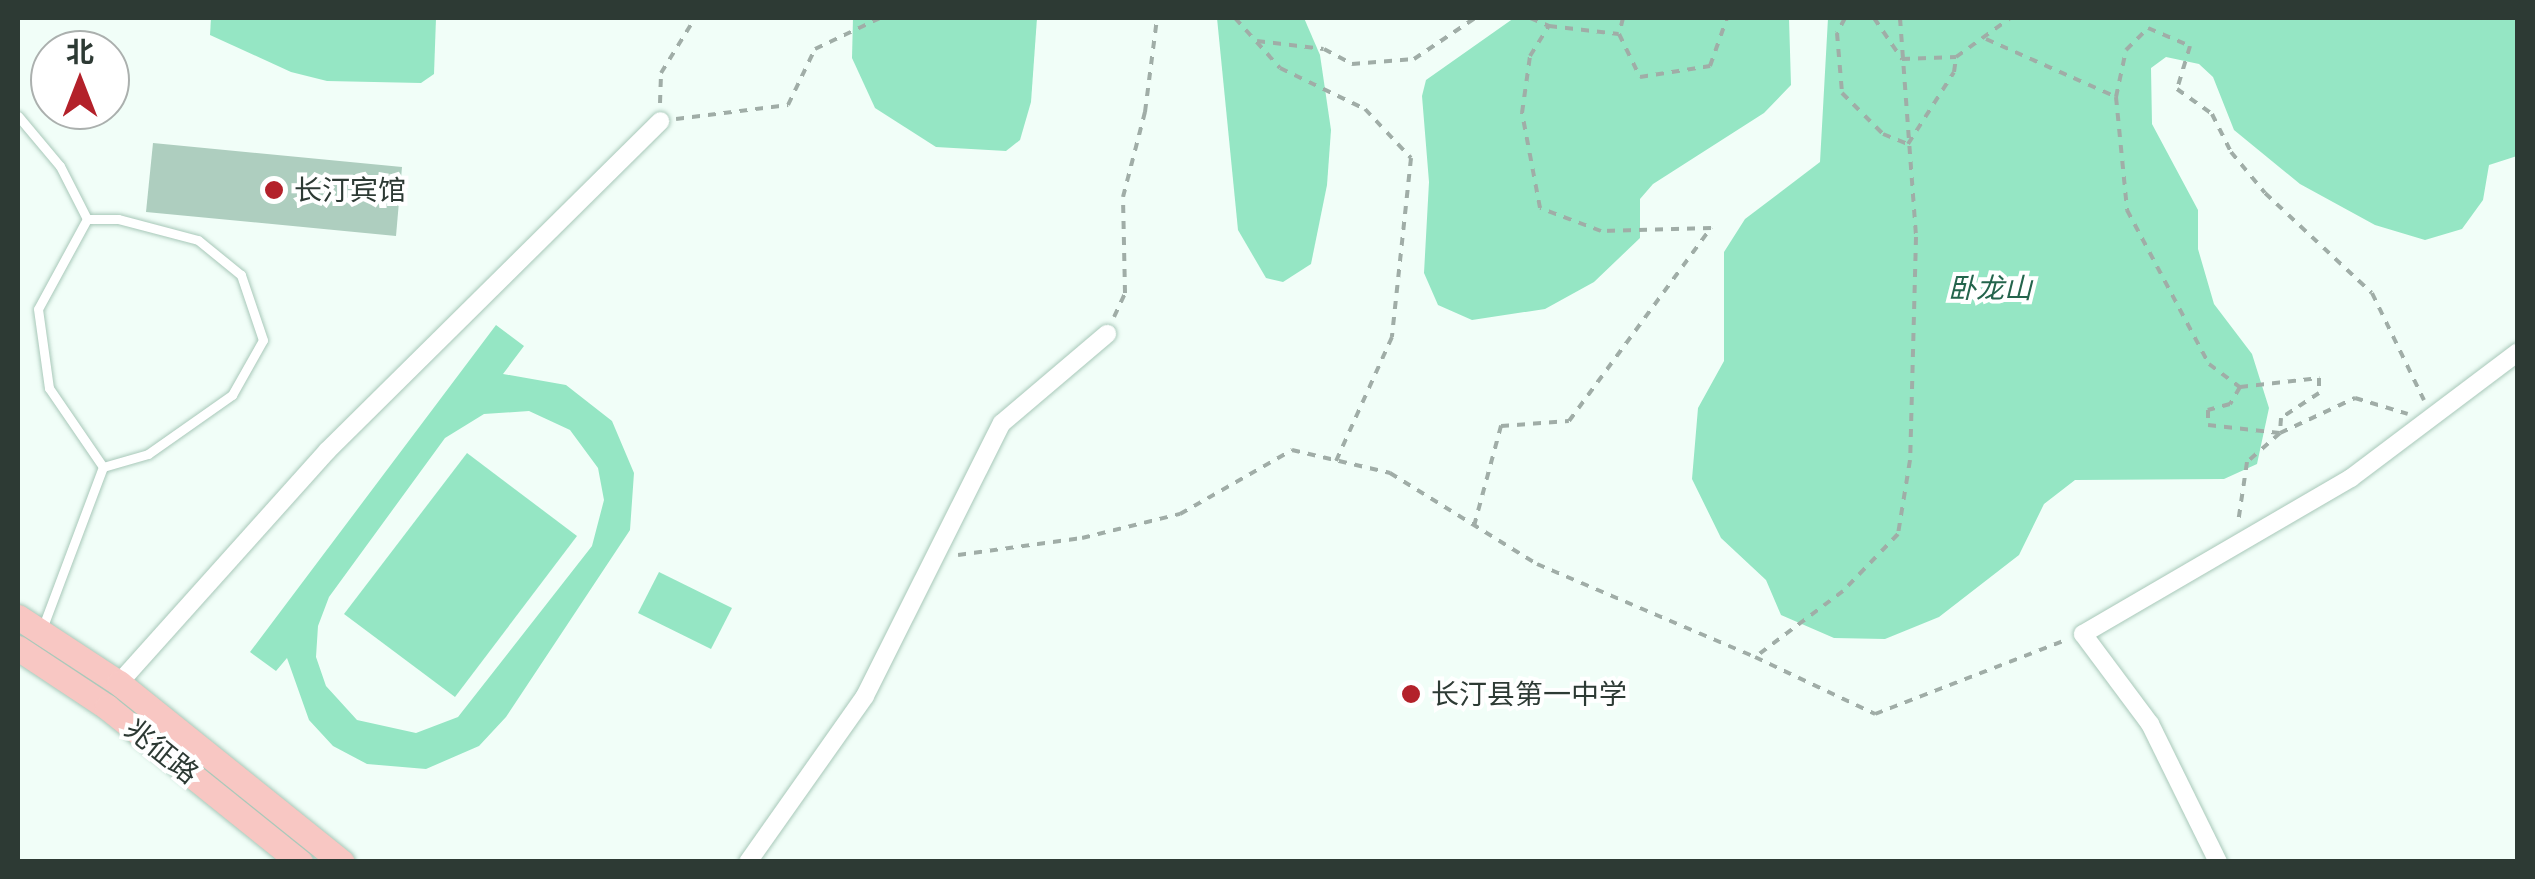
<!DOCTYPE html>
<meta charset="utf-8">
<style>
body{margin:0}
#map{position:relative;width:2535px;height:879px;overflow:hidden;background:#f1fef8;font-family:"PT Serif","Noto Sans SC",serif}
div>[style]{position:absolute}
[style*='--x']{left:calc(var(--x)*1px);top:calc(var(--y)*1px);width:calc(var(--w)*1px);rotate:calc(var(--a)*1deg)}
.green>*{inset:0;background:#95e6c4}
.building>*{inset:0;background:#aecebf}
.path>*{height:4px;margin-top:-2px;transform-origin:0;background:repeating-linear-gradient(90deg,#a0ada7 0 8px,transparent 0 16px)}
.roads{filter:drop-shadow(0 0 2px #a8c8b9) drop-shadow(0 0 2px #a8c8b9)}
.service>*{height:9px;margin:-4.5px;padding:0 4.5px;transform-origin:4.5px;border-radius:4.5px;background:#fff}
.minor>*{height:18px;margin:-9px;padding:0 9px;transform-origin:9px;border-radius:9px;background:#fff}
.primary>*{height:25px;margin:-12.5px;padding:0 12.5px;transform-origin:12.5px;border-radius:12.5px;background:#f8c7c3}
.dots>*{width:28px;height:28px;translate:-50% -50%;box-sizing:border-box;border:5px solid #fff;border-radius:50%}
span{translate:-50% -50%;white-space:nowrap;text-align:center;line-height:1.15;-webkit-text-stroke:8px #fff;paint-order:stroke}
.poi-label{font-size:28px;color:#2d3a34}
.left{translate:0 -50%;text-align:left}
.park-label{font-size:28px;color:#24644c;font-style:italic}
.street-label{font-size:28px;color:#2d3a34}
.frame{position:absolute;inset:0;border:20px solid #2d3a34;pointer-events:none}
.north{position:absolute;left:30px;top:30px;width:100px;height:100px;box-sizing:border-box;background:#fff;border:2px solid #abb0ae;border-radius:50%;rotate:0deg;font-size:28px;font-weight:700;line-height:40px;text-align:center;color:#2d3a34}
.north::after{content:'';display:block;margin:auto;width:35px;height:45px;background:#b3212a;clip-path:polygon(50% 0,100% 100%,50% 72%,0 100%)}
</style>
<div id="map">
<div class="green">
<div style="clip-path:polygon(211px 18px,436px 18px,434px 74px,421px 83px,327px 81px,291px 72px,210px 35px)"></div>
<div style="clip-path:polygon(853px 18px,1037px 18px,1031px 102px,1020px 140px,1006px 151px,936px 147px,875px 108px,852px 58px)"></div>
<div style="clip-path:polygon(1217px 18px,1304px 18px,1320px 55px,1331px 130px,1327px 185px,1311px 264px,1283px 282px,1266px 278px,1238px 230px)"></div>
<div style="clip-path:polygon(1514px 18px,1789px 18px,1791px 85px,1764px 113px,1653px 184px,1640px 199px,1640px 238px,1594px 282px,1545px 309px,1472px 320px,1438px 305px,1424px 273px,1429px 182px,1422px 96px,1426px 80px)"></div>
<div style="clip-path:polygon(1828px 18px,2517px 18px,2517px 156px,2489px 165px,2483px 200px,2462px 229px,2425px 240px,2375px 225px,2300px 184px,2234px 130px,2213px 77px,2199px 64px,2166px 57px,2151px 68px,2152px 124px,2198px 210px,2198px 249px,2214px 304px,2252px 354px,2269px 408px,2257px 464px,2224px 479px,2075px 480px,2044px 504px,2019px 555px,1939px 617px,1885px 639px,1834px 638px,1781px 615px,1766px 580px,1721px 538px,1692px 479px,1698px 408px,1724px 361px,1724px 252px,1745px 219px,1820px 162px)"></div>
<div style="clip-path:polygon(evenodd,496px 325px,524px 346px,503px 374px,566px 385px,612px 421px,634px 473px,630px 530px,506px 717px,479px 746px,426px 769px,367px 764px,333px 746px,309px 720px,287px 658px,276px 671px,250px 652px,496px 325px,529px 411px,570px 430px,598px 468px,604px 500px,592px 546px,458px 717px,416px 733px,357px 720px,326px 686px,316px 657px,318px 626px,329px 597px,445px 438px,484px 414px,529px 411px)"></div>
<div style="clip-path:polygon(467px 453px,577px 536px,455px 697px,344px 614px)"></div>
<div style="clip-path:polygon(659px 572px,732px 608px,711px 649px,638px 613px)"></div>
</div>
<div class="building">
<div style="clip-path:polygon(153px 143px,402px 167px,396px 236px,146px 212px)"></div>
</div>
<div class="path">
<div style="--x:1235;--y:18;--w:67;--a:48"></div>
<div style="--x:1280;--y:68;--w:94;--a:25.8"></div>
<div style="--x:1365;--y:109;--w:67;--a:46.8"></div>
<div style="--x:1411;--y:158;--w:180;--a:96.1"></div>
<div style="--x:1392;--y:337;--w:136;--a:114.3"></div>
<div style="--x:1530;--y:18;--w:21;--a:23"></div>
<div style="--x:1623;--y:18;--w:16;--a:104"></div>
<div style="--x:1619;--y:34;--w:48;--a:64"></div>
<div style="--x:1640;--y:77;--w:71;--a:-8.9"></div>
<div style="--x:1710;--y:66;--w:51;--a:-70.5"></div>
<div style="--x:1845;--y:18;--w:17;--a:118"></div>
<div style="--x:1837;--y:33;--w:60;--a:85.2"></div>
<div style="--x:1842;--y:93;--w:58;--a:45"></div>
<div style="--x:1883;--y:134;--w:27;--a:22"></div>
<div style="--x:1908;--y:144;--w:85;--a:-57.4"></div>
<div style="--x:1954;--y:72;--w:15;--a:-82"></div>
<div style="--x:1956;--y:57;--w:67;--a:-35.8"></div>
<div style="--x:1874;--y:18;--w:50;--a:55.7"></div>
<div style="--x:1902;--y:59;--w:54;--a:-2.1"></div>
<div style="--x:1900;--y:18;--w:220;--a:85.8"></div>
<div style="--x:1916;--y:237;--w:223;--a:91.5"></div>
<div style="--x:1910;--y:460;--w:75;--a:99.2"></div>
<div style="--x:1898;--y:534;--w:79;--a:134"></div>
<div style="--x:1843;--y:591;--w:110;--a:143.1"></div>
<div style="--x:1755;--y:657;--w:133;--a:25.4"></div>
<div style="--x:1875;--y:714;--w:205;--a:-21.2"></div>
<div style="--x:1986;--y:39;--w:142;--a:24"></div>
<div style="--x:2116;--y:97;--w:114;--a:84.4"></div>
<div style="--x:2127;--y:210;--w:174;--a:62"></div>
<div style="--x:2209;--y:364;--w:39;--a:37"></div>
<div style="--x:2240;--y:387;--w:80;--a:-6.5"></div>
<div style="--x:2319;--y:378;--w:15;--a:90"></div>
<div style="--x:2319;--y:393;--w:45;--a:146.7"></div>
<div style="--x:2281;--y:418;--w:15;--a:94"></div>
<div style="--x:2280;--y:433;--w:44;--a:138.7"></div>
<div style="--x:2247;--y:462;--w:62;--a:98.4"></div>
<div style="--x:1257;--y:41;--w:67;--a:6.8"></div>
<div style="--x:1324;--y:49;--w:32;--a:28"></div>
<div style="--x:1352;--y:64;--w:62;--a:-4.6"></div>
<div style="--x:1414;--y:59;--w:73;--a:-33.9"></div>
<div style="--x:2116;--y:97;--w:48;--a:-78"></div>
<div style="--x:2126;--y:50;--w:31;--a:-45"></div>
<div style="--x:2148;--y:28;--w:46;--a:23.2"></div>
<div style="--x:2190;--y:46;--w:45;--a:106.8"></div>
<div style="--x:2177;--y:89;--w:43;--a:35.5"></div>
<div style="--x:2212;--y:114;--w:42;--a:63.4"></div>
<div style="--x:2231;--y:152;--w:53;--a:50.3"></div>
<div style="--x:2265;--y:193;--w:146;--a:43.1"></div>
<div style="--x:2372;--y:293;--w:119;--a:64.1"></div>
<div style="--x:660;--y:103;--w:30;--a:-88"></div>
<div style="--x:661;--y:73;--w:65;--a:-58.3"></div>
<div style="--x:676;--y:119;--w:113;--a:-7.1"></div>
<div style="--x:788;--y:105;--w:62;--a:-64.3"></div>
<div style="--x:815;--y:49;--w:72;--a:-25.5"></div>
<div style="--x:1114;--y:317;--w:26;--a:-65"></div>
<div style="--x:1125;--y:293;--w:96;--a:-91.2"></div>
<div style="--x:1123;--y:197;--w:88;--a:-75.5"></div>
<div style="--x:1145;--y:112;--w:95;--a:-82.7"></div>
<div style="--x:2240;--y:387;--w:20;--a:120"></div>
<div style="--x:2230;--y:404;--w:23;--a:165"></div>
<div style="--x:2208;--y:410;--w:15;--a:90"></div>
<div style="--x:2208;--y:425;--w:72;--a:6.3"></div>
<div style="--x:2280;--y:433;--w:83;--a:-25"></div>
<div style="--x:2355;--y:398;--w:55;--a:16.8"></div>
<div style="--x:1474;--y:526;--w:104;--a:-74.9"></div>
<div style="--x:1501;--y:426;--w:68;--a:-4.2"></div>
<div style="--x:1569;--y:421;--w:240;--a:-53.7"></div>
<div style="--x:1711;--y:228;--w:110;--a:178.4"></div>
<div style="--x:1601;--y:231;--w:65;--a:-159.3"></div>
<div style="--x:1540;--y:208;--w:97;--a:-100.7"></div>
<div style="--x:1522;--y:113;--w:58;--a:-82"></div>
<div style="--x:1530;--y:56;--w:36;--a:-58"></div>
<div style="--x:1549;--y:26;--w:70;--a:6.5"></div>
<div style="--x:958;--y:555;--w:125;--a:-7.8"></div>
<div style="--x:1082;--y:538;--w:101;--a:-13.8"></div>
<div style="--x:1180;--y:514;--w:129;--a:-29.7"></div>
<div style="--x:1292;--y:450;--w:101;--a:13.2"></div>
<div style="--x:1390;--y:473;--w:173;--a:31.8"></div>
<div style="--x:1537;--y:564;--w:237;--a:23.1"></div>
</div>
<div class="roads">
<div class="service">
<div style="--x:18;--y:116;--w:65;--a:50"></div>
<div style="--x:60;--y:166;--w:59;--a:63"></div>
<div style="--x:42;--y:629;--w:173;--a:-69.4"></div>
<div style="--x:103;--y:467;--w:47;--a:-16.1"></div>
<div style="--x:148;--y:454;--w:103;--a:-35.1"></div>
<div style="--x:232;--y:395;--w:63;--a:-60.6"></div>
<div style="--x:263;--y:340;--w:69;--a:-108.7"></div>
<div style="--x:241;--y:275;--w:55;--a:-140.9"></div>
<div style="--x:198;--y:240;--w:83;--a:-165.3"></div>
<div style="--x:118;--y:219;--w:31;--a:180"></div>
<div style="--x:87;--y:219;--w:102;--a:118.6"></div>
<div style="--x:38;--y:309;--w:80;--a:82.1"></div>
<div style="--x:49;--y:388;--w:96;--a:55.6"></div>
</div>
<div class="minor">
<div style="--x:119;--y:683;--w:312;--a:-48.1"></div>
<div style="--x:327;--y:451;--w:469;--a:-44.7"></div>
<div style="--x:748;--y:862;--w:203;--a:-54.8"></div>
<div style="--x:865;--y:696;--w:305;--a:-63.4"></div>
<div style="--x:1002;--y:423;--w:138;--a:-40.3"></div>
<div style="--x:2218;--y:862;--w:154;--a:-116.2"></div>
<div style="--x:2150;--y:724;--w:112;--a:-126.7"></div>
<div style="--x:2083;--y:634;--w:310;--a:-30.2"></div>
<div style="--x:2351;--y:478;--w:209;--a:-37"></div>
</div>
<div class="primary">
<div style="--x:18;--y:617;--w:121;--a:33.2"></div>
<div style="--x:119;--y:683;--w:286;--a:38.8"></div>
<div style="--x:18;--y:648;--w:107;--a:33.5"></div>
<div style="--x:107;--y:707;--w:248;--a:38.8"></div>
</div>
</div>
<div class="dots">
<div style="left:274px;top:190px;background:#b3212a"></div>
<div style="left:1411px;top:694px;background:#b3212a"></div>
</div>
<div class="poi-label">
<span class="left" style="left:294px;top:190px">长汀宾馆</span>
<span class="left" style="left:1431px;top:694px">长汀县第一中学</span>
</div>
<div class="park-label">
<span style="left:1990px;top:288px">卧龙山</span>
</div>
<div class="street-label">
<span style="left:162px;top:751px;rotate:39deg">兆征路</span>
</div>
<div class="frame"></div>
<div class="north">北</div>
</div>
